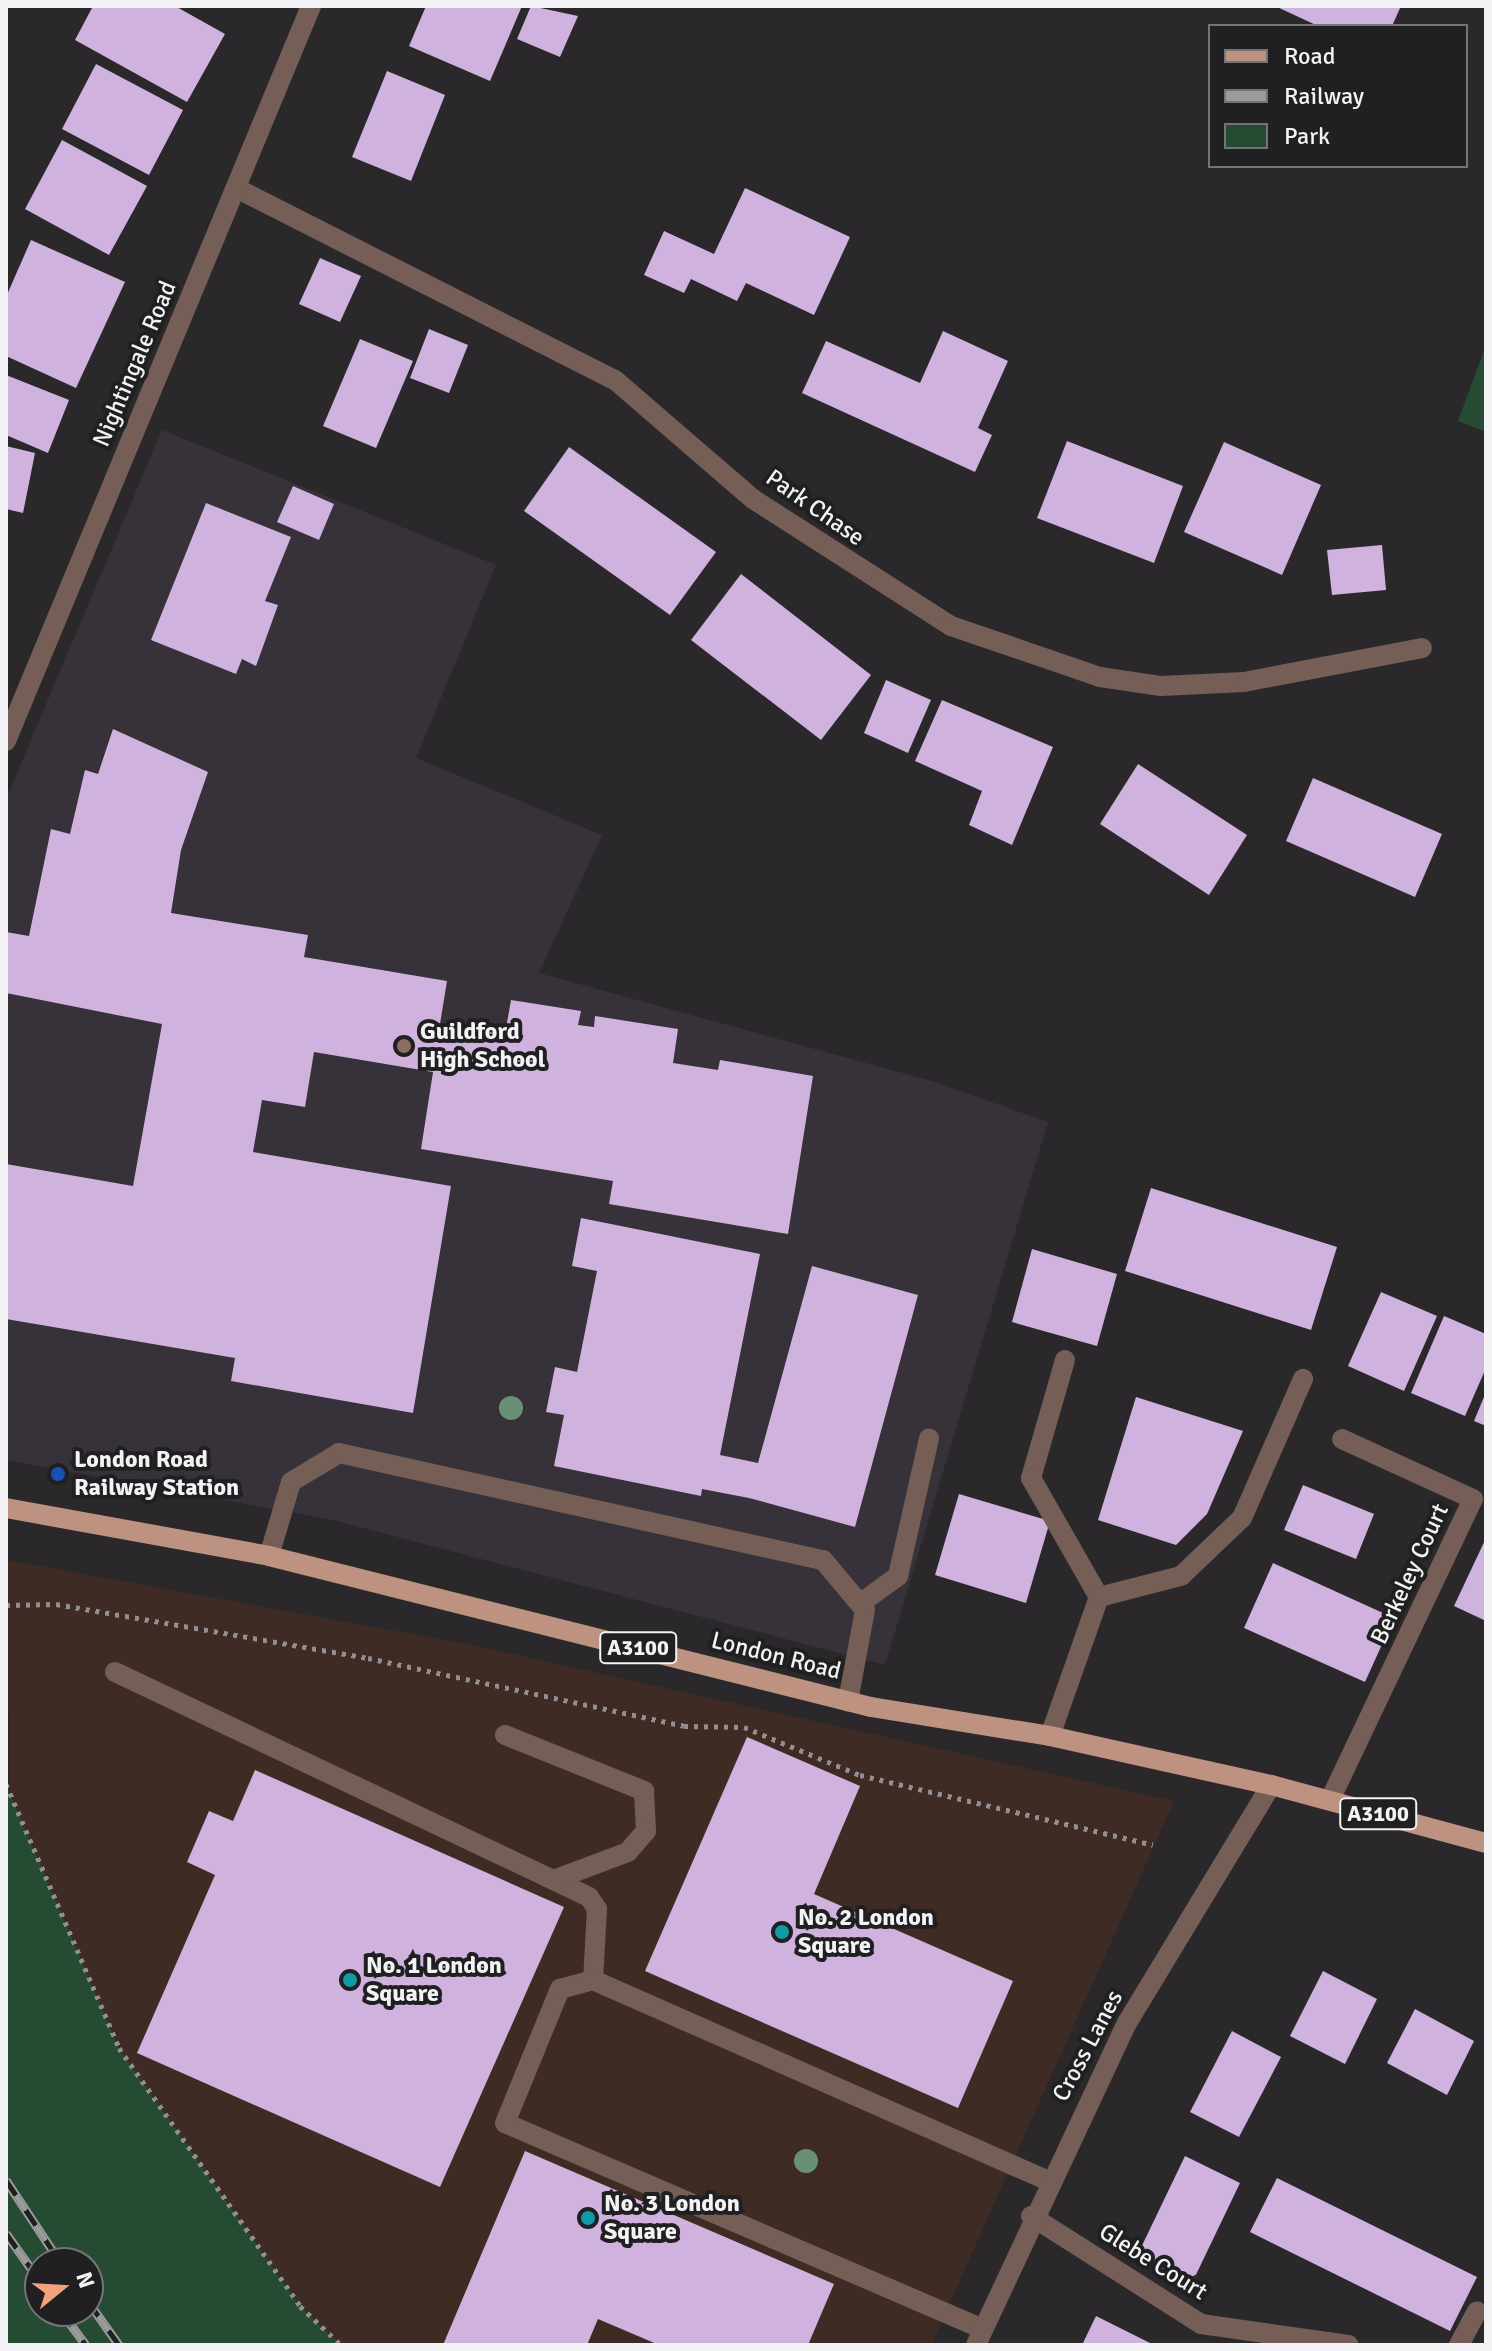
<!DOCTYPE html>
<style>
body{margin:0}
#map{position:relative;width:1492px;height:2351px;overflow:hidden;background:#2a282b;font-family:Signika,sans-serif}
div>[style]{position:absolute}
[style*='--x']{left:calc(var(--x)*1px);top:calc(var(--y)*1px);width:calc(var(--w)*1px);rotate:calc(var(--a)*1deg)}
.commercial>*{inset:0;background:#3e2c24}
.built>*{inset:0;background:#37323a}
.green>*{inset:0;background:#254b32}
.building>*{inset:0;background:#cfb2de}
.path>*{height:5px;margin-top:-2.5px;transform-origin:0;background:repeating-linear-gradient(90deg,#918f92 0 4px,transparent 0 10px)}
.lane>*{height:20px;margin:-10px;padding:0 10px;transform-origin:10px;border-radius:10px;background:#745e56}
.street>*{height:20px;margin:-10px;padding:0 10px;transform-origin:10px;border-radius:10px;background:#745e56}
.primary>*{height:20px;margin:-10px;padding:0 10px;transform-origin:10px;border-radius:10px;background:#be9281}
.rail>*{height:9px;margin-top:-4.5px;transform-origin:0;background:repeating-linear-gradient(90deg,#201f21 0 18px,#9b9a9c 0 36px);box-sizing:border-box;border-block:2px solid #9b9a9c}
.trees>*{width:24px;height:24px;margin:-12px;border-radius:50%;background:#698f75}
.dots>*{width:22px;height:22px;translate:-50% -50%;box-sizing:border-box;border:4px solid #201f21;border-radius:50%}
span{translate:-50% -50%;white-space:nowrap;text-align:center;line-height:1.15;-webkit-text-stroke:8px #201f21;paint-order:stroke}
.shield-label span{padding:2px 6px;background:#201f21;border:2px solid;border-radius:6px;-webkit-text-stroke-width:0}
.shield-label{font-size:22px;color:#f3f2f4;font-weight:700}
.street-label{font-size:24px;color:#f3f2f4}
.poi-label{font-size:24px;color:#f3f2f4;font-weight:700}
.left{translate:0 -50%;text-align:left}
.frame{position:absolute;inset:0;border:8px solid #f3f2f4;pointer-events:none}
.legend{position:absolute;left:1208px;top:24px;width:260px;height:144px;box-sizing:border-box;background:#201f21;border:2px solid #747375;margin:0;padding:10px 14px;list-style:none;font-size:24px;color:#f3f2f4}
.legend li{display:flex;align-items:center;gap:16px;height:40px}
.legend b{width:40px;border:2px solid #747375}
.north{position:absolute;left:24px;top:2247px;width:80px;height:80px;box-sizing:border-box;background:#201f21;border:2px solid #747375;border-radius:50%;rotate:72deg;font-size:22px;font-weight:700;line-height:32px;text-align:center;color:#f3f2f4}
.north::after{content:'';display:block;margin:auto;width:28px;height:36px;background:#f1a17c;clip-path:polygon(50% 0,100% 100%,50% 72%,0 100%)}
</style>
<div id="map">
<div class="commercial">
<div style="clip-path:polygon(6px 1560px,467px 1644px,1174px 1801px,931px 2345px,341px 2345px,300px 2306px,119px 2048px,10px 1800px)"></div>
</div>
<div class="built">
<div style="clip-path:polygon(162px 430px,496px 565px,416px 758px,602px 835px,539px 973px,935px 1082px,1048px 1122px,885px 1665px,333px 1520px,6px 1460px,6px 799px)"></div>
</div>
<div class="green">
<div style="clip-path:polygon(1486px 345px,1486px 432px,1458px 421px)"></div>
<div style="clip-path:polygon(evenodd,6px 1784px,119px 2048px,300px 2306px,341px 2345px,6px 2345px,6px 1784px,40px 2263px,88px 2263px,88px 2311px,40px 2311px,40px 2263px)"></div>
</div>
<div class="building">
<div style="clip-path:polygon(93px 6px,175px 6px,225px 34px,187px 102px,75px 40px)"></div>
<div style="clip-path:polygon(426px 6px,522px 6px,490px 81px,409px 46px)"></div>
<div style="clip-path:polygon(531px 6px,578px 16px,560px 57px,517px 39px)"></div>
<div style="clip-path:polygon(1275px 6px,1401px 6px,1392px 26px,1318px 26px)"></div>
<div style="clip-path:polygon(96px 64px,183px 110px,149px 175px,62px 129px)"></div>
<div style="clip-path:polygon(387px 71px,445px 95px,411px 181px,352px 157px)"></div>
<div style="clip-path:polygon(62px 140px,147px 186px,109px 255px,25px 209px)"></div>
<div style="clip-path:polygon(745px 188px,850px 237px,814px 315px,746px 283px,737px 301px,691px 279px,684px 293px,644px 275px,664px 231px,714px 254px)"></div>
<div style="clip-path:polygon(31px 240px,125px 282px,76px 388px,6px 356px,6px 297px)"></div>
<div style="clip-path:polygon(320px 258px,361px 276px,340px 322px,299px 304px)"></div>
<div style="clip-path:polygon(429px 329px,468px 345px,449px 393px,410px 378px)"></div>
<div style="clip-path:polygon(943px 331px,1008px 361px,978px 428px,992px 435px,975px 472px,802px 393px,826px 341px,920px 383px)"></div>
<div style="clip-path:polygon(360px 339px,413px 361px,376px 448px,323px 426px)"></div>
<div style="clip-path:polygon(6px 375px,69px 400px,48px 453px,6px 435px)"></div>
<div style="clip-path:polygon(1067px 441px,1183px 486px,1154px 563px,1037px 518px)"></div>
<div style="clip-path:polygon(1224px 442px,1321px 485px,1282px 575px,1184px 532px)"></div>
<div style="clip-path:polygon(6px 446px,35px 453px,23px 513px,6px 509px)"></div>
<div style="clip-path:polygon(569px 447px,716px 552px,670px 615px,524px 511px)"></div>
<div style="clip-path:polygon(293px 486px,334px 504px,319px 540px,277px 522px)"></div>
<div style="clip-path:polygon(206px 503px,291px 537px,265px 601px,278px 605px,256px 666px,242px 659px,236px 674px,151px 640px)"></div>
<div style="clip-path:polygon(1382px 545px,1386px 590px,1332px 595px,1327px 550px)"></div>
<div style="clip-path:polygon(741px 574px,871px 675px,821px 740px,691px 640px)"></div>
<div style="clip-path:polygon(886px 680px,931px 700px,908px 753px,864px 733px)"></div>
<div style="clip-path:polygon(942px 700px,1053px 747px,1012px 845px,969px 825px,982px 791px,915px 761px)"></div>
<div style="clip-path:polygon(113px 729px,208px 772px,181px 850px,171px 913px,308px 935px,304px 957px,447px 981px,440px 1024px,505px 1034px,511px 1000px,581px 1011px,578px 1025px,594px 1027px,595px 1016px,678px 1029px,673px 1063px,718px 1070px,720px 1060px,813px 1076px,788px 1234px,609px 1204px,613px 1181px,421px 1149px,433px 1072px,314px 1052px,305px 1107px,262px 1100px,253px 1152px,451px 1186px,413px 1413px,231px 1381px,235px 1358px,6px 1319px,6px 1164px,133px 1186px,162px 1024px,6px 993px,6px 932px,29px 936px,51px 829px,70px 834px,85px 770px,98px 774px)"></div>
<div style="clip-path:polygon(1138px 764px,1247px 835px,1209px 895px,1100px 824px)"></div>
<div style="clip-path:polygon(1313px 778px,1442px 834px,1415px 897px,1286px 841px)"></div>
<div style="clip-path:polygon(1151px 1188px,1337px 1247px,1311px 1330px,1125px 1271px)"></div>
<div style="clip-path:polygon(581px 1218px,760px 1254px,720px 1455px,758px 1463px,812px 1266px,918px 1295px,855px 1527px,749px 1498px,702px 1489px,701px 1496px,554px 1466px,564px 1415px,546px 1412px,555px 1367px,577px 1372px,597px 1271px,572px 1266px)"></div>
<div style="clip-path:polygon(1032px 1249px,1117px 1274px,1097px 1346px,1012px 1322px)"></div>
<div style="clip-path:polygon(1381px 1292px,1437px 1316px,1404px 1391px,1348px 1366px)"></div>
<div style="clip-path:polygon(1444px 1316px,1486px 1334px,1486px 1368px,1465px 1416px,1411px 1393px)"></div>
<div style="clip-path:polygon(1486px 1392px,1486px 1426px,1474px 1421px)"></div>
<div style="clip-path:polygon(1136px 1397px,1243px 1431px,1207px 1514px,1176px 1545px,1098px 1520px)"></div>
<div style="clip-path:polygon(1303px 1485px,1374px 1514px,1356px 1559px,1284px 1530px)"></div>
<div style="clip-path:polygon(959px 1494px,1050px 1521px,1026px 1603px,935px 1575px)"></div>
<div style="clip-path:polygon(1486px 1538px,1486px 1621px,1454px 1606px)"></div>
<div style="clip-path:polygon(1273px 1563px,1394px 1618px,1365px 1682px,1244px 1628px)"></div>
<div style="clip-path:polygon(747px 1737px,860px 1786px,814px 1894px,1013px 1981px,958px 2108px,645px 1971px)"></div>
<div style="clip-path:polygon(255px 1770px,564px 1907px,440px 2187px,137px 2053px,215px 1875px,187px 1862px,209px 1811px,233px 1821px)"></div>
<div style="clip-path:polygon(1323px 1971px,1377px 1999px,1345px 2064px,1290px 2036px)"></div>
<div style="clip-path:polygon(1415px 2009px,1474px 2041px,1447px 2095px,1387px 2063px)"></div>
<div style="clip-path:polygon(1232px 2031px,1281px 2057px,1239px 2137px,1190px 2112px)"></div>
<div style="clip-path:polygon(525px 2151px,834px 2284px,808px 2345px,659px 2345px,598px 2319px,587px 2345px,443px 2345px)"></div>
<div style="clip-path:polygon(1185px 2156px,1240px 2183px,1192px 2283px,1137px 2256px)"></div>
<div style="clip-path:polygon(1277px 2178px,1477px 2277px,1450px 2331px,1250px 2232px)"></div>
<div style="clip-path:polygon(1096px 2316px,1154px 2345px,1082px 2345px)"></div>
</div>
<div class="path">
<div style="--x:6;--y:1605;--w:50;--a:-1.1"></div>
<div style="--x:56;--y:1604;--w:317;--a:9.8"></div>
<div style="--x:368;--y:1658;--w:323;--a:12.1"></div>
<div style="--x:684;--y:1726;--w:60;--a:1"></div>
<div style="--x:744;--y:1727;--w:126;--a:22.5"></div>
<div style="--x:860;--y:1775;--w:301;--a:13.4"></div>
<div style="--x:6;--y:1784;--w:287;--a:66.8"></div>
<div style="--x:119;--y:2048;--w:315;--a:54.9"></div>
<div style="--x:300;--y:2306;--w:57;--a:43.6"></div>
</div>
<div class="lane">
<div style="--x:1065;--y:1360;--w:123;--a:106.1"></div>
<div style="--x:1031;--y:1478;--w:137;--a:60.3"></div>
<div style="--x:269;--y:1556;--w:77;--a:-73.4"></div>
<div style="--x:291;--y:1482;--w:56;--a:-31.1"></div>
<div style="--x:339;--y:1453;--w:496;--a:12.5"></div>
<div style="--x:823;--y:1560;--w:65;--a:50"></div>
<div style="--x:865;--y:1610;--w:93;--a:100.6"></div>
<div style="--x:861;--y:1603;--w:46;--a:-36.1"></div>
<div style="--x:898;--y:1576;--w:141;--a:-77.3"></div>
<div style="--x:115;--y:1672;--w:525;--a:25.39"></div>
<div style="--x:589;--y:1897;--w:14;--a:56"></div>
<div style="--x:597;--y:1909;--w:71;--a:93.2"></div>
<div style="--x:505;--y:1735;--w:150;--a:21.9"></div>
<div style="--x:644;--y:1791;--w:40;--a:87.1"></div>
<div style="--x:646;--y:1831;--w:28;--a:131"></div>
<div style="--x:628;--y:1852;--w:80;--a:159.5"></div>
<div style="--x:1031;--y:2216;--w:201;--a:32.4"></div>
<div style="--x:1201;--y:2324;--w:149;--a:8.1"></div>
<div style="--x:1459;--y:2345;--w:38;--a:-62"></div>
</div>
<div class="street">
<div style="--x:236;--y:188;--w:425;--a:26.9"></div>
<div style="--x:615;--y:380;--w:182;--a:40.8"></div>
<div style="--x:753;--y:499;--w:235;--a:32.7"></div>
<div style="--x:951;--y:626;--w:157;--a:18.9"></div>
<div style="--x:1100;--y:677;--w:62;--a:8.4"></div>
<div style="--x:1161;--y:686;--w:83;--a:-2.8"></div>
<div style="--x:1244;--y:682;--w:181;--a:-10.8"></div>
<div style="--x:6;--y:741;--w:796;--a:-67.46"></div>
<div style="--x:1050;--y:1736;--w:147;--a:-70.6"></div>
<div style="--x:1099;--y:1597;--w:85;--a:-14.4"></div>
<div style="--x:1181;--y:1576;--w:84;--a:-43.6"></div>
<div style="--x:1242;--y:1518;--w:152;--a:-66.3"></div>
<div style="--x:1330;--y:1800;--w:333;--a:-64.6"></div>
<div style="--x:1473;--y:1499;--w:144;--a:-155.4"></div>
<div style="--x:983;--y:2329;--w:520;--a:-156.69"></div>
<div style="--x:505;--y:2123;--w:145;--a:-67.7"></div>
<div style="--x:560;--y:1989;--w:34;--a:-15"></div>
<div style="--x:593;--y:1980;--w:498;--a:23.8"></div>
<div style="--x:976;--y:2345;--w:356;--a:-64.9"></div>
<div style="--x:1127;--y:2023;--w:278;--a:-58.8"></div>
</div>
<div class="primary">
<div style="--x:6;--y:1508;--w:267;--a:10.3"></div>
<div style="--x:269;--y:1556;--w:621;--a:14.08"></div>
<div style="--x:871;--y:1707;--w:181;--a:9.2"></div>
<div style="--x:1050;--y:1736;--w:226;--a:12.5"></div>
<div style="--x:1271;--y:1785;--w:223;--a:15.1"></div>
</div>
<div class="rail">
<div style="--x:6;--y:2180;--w:100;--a:56.5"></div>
<div style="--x:6;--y:2233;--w:59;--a:54.7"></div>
<div style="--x:88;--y:2301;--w:54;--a:54.8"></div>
<div style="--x:61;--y:2311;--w:42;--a:53.7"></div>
</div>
<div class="trees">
<div style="left:511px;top:1408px"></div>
<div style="left:806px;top:2161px"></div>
</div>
<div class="dots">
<div style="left:404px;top:1046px;background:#8d6e63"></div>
<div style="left:58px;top:1474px;background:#1a4fb4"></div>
<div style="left:782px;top:1932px;background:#0f9aa8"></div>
<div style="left:350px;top:1980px;background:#0f9aa8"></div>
<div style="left:588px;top:2218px;background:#0f9aa8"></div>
</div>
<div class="shield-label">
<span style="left:638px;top:1648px">A3100</span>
<span style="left:1378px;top:1814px">A3100</span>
</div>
<div class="street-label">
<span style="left:135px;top:364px;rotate:-67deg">Nightingale Road</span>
<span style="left:815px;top:508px;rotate:35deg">Park Chase</span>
<span style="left:1410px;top:1574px;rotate:-65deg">Berkeley Court</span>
<span style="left:776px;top:1656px;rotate:14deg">London Road</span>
<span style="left:1088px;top:2046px;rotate:-62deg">Cross Lanes</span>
<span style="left:1153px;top:2262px;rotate:32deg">Glebe Court</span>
</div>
<div class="poi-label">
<span class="left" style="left:420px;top:1046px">Guildford<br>High School</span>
<span class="left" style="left:74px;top:1474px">London Road<br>Railway Station</span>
<span class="left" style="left:798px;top:1932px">No. 2 London<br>Square</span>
<span class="left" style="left:366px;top:1980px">No. 1 London<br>Square</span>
<span class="left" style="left:604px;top:2218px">No. 3 London<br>Square</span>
</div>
<div class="frame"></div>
<ul class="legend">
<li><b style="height:10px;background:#be9281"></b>Road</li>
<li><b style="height:10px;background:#9b9a9c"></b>Railway</li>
<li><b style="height:22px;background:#254b32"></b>Park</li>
</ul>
<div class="north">N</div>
</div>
